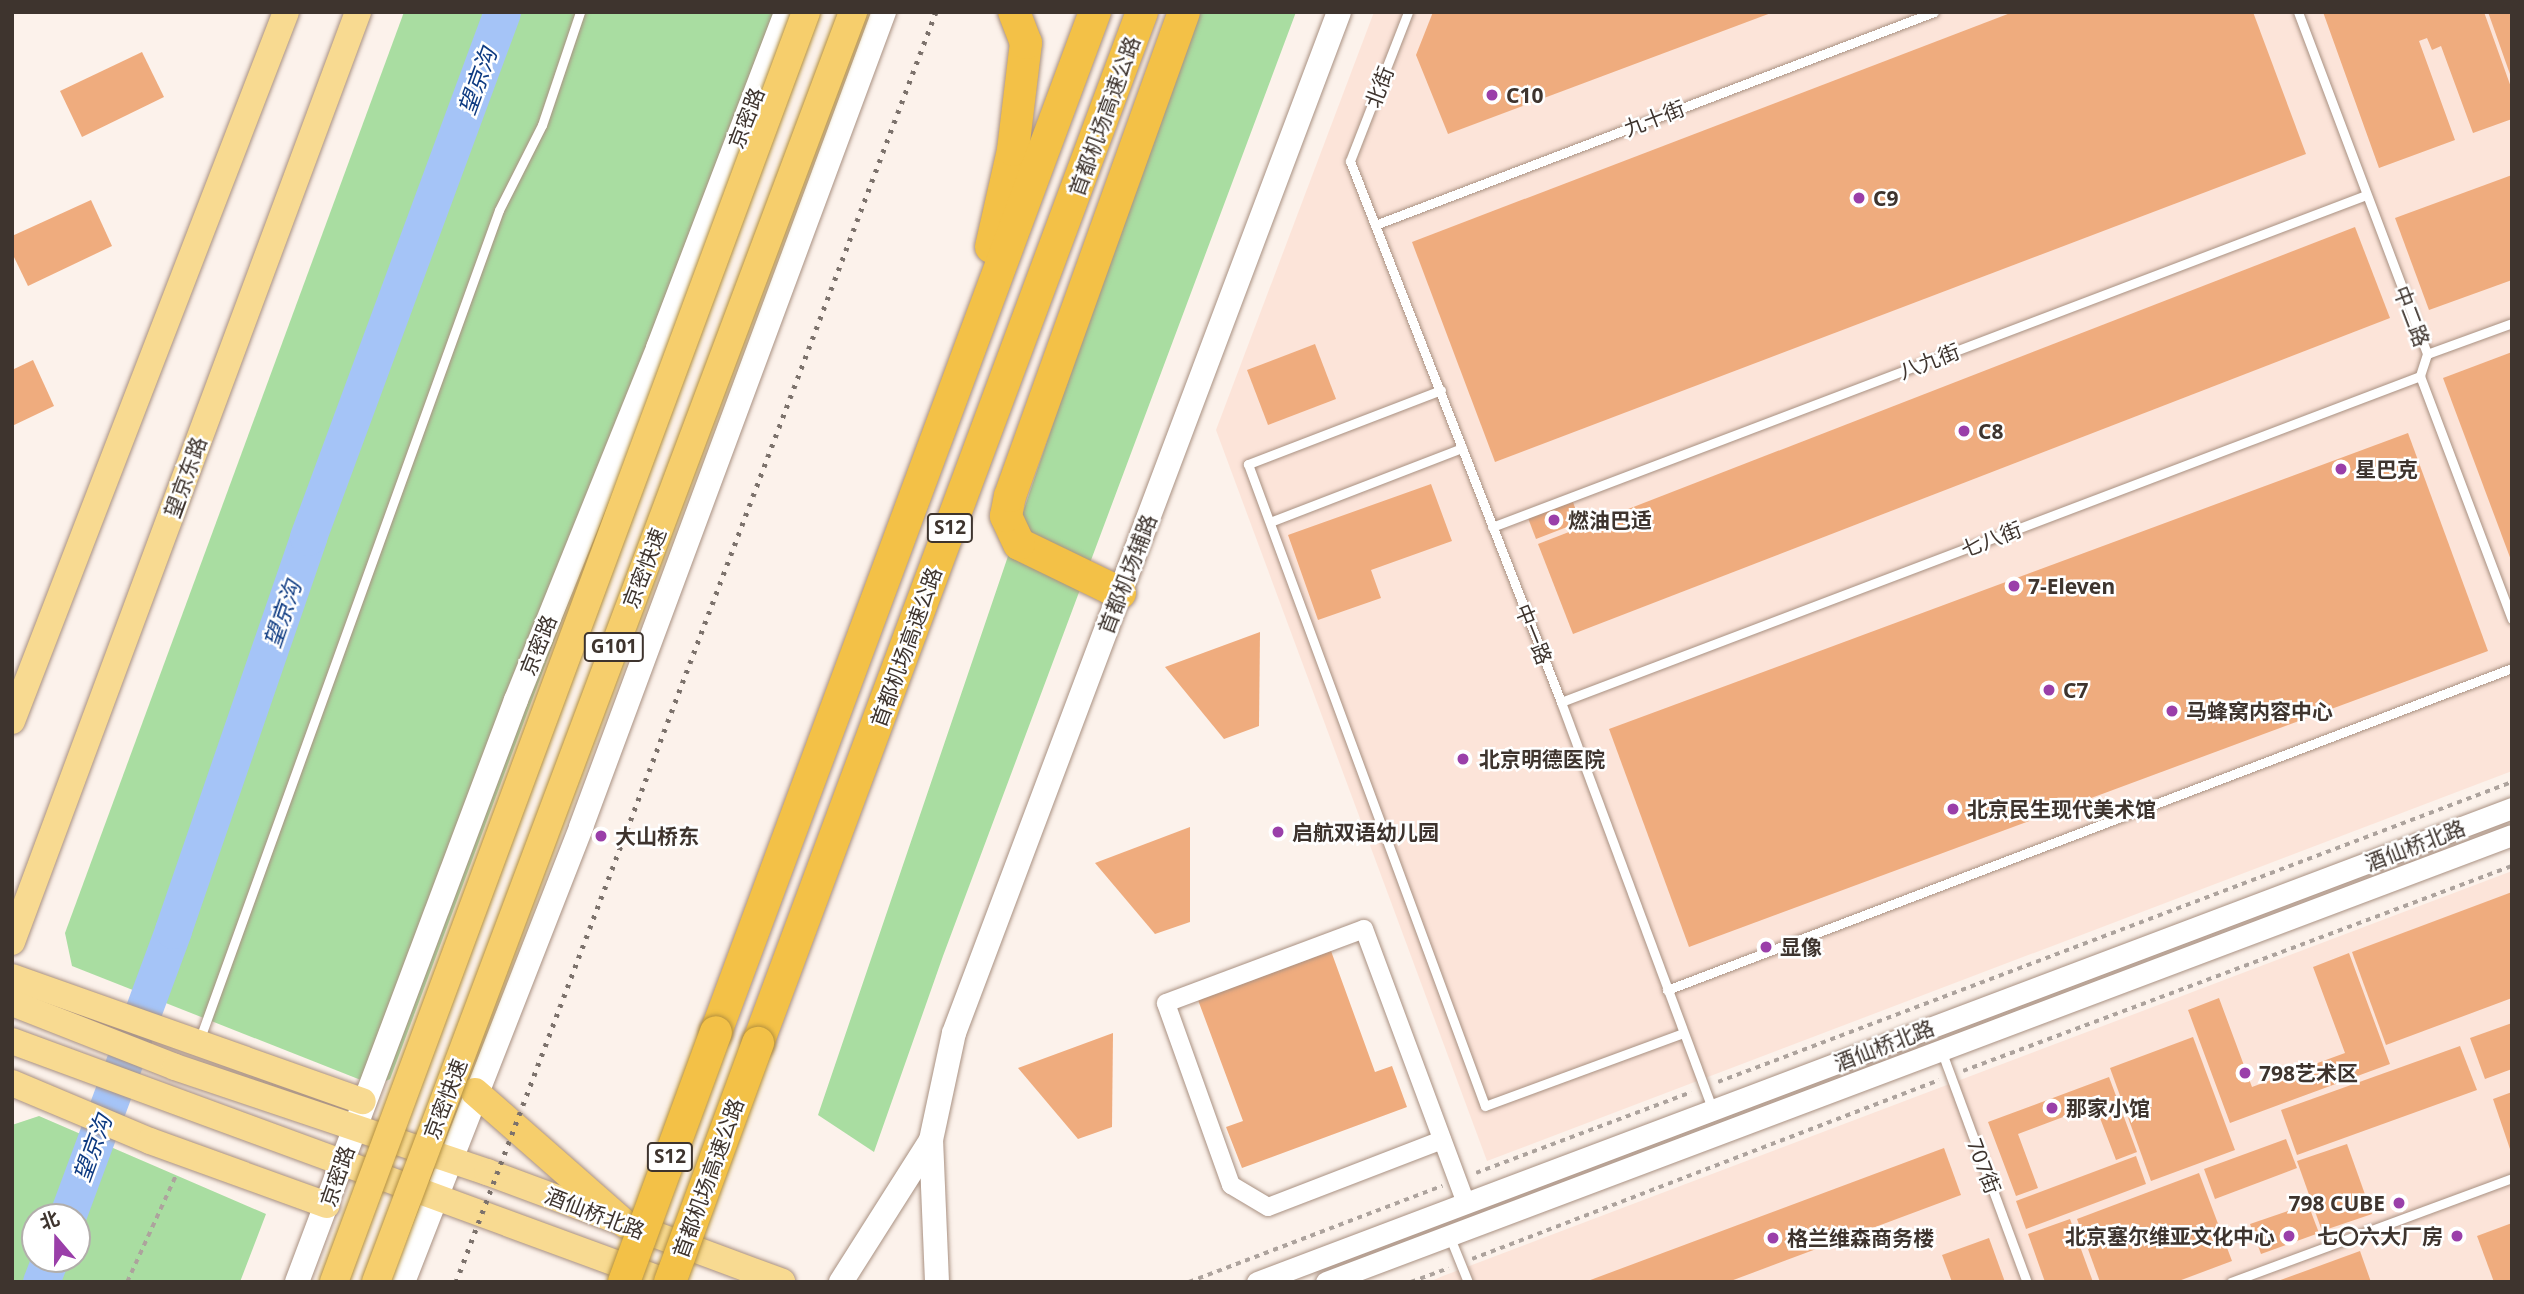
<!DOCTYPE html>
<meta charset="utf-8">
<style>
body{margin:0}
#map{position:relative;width:2524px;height:1294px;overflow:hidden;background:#fcf2eb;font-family:"Noto Sans","Noto Sans SC",sans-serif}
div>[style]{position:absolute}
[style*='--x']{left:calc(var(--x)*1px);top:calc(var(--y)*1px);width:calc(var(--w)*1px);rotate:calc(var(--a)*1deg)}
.commercial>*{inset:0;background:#fce4d9}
.green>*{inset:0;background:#a9dda1}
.river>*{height:37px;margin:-18.5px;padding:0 18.5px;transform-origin:18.5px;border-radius:18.5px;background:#a5c4f7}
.building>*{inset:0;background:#efac7e}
.path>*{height:3.5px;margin-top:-1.75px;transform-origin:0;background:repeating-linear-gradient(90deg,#ada39d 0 5px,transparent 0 10px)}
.roads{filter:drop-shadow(0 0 2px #a99182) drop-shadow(0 0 2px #a99182)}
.service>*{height:9px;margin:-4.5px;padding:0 4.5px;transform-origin:4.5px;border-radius:4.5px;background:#fff}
.minor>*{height:18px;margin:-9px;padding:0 9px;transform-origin:9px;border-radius:9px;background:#fff}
.tertiary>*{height:21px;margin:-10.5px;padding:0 10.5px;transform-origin:10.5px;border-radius:10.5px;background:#fff}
.secondary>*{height:24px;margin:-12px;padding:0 12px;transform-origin:12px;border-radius:12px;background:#fff}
.primary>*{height:26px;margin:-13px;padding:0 13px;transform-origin:13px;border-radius:13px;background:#f8da91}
.trunk>*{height:28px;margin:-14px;padding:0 14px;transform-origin:14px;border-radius:14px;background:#f6ce6c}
.motorway>*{height:32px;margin:-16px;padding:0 16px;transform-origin:16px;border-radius:16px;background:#f3c147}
.rail>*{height:5px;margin-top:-2.5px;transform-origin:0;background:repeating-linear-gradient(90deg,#7c726c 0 3.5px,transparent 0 10.5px)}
.bridges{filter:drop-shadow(0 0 2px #b4903e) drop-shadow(0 0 2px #b4903e)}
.trunk-bridge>*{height:28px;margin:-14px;padding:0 14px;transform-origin:14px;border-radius:14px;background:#f6ce6c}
.motorway-bridge>*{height:32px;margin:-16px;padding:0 16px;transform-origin:16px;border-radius:16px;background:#f3c147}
.dots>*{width:19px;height:19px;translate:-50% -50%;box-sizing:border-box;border:4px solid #fff;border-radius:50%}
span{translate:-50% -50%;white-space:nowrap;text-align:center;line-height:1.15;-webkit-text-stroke:5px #fff;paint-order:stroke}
.shield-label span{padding:2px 5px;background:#fff;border:2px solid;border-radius:5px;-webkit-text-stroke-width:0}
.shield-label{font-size:19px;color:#3e342e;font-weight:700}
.street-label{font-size:21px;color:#3e342e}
.poi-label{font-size:21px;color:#3e342e;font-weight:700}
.left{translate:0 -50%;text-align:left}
.right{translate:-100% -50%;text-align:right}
.water-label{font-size:23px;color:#0e3b82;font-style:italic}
.frame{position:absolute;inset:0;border:14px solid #3e342e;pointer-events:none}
.north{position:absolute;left:21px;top:1203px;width:70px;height:70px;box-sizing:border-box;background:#fff;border:2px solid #b2aeab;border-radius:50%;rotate:340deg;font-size:19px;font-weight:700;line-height:28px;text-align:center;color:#3e342e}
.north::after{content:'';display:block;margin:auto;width:24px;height:32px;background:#9a3fa9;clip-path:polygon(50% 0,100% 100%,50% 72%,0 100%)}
</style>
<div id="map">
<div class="commercial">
<div style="clip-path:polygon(1374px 12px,2512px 12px,2512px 771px,1487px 1161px,1216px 430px)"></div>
<div style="clip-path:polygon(2512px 871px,2512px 1282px,1429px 1282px,1443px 1276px)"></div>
</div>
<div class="green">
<div style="clip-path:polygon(404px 12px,790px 12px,390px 1079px,376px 1086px,72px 966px,65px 933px)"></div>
<div style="clip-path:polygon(1193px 12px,1296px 12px,943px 956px,874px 1152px,818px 1115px)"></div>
<div style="clip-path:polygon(evenodd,39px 1116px,266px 1214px,240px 1282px,12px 1282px,12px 1125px,39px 1116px,35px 1217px,77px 1217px,77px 1259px,35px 1259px,35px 1217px)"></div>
</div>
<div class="river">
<div style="--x:67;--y:1217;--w:306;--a:-69.7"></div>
<div style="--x:173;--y:930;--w:416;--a:-71"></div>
<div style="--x:308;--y:537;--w:560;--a:-69.72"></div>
<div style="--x:41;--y:1282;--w:25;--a:-69"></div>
</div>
<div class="building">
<div style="clip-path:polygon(1433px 12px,1771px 12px,1771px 13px,1448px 134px,1416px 55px)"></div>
<div style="clip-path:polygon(2013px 12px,2253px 12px,2306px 154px,1495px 462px,1412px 242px)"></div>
<div style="clip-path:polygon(2323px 12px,2484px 12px,2512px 90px,2512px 119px,2473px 133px,2441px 46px,2432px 50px,2427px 38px,2419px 41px,2455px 140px,2379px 168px)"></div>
<div style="clip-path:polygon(2488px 12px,2512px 12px,2512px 77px,2511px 77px)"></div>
<div style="clip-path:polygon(142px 52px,164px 97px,82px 137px,60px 91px)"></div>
<div style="clip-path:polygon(2512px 175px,2512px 280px,2429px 310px,2395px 218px)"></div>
<div style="clip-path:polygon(91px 200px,112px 246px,28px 286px,12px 253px,12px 236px)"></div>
<div style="clip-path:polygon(2355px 227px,2390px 318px,1573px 634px,1538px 544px)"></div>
<div style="clip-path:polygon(1315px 344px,1336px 399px,1268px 425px,1247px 370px)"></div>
<div style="clip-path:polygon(2512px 352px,2512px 560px,2511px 560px,2443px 378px)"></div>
<div style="clip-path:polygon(33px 360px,54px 406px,12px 426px,12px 370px)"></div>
<div style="clip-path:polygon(2408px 433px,2488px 651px,1689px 947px,1609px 729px)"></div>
<div style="clip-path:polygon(1431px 484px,1452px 541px,1371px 570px,1381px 598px,1318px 620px,1288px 535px)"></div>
<div style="clip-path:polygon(1573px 502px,1580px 522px,1536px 539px,1528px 518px)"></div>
<div style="clip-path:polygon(1260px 632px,1259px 726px,1224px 739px,1165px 667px)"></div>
<div style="clip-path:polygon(1190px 827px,1190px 922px,1155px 934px,1095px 863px)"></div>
<div style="clip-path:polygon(2512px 892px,2512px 998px,2386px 1045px,2352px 952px)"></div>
<div style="clip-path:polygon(1331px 951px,1375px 1072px,1392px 1066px,1407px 1107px,1242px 1168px,1226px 1127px,1243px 1121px,1198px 1000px)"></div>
<div style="clip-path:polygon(2349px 953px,2390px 1064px,2230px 1123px,2188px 1010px,2219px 998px,2252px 1087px,2345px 1053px,2313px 967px)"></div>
<div style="clip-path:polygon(2512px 1023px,2512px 1069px,2485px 1079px,2470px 1038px)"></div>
<div style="clip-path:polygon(1113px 1033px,1112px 1127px,1078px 1139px,1018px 1068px)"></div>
<div style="clip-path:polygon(2193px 1037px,2235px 1150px,2151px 1181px,2110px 1068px)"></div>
<div style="clip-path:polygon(2460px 1046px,2477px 1090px,2297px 1155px,2281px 1110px)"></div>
<div style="clip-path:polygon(2109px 1077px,2137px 1152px,2116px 1160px,2095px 1105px,2018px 1134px,2038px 1188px,2016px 1196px,1988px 1122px)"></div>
<div style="clip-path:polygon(2512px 1092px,2512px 1152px,2511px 1152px,2493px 1099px)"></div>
<div style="clip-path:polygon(2286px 1139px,2297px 1168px,2215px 1199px,2204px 1169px)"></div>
<div style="clip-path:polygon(2347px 1144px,2372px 1214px,2322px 1231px,2297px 1161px)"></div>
<div style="clip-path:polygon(1944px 1148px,1961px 1195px,1728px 1282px,1585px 1282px)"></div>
<div style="clip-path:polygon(2136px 1156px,2146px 1184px,2026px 1229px,2016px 1201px)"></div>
<div style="clip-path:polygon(2199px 1173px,2232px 1261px,2176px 1282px,2100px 1282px,2077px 1219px)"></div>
<div style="clip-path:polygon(2308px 1204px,2319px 1233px,2261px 1254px,2250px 1224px)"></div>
<div style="clip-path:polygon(2070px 1219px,2093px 1282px,2045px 1282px,2028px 1234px)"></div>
<div style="clip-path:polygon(2512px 1223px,2512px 1282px,2494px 1282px,2477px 1236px)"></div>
<div style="clip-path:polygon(1989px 1238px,2005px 1282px,1952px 1282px,1942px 1255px)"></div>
<div style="clip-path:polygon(2360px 1251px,2371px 1282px,2278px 1282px,2278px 1281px)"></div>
</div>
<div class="path">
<div style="--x:1963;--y:1071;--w:586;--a:-20.48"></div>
<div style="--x:1718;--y:1082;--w:849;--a:-20.7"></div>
<div style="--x:1476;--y:1173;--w:230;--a:-20.6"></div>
<div style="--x:1472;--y:1259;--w:500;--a:-20.97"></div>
<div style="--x:127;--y:1282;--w:118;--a:-65.4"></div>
<div style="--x:1189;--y:1282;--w:271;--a:-20.8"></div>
<div style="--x:1411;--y:1282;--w:40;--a:-20.2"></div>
</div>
<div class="roads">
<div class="service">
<div style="--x:1408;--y:12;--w:160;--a:111.3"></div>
<div style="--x:1350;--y:161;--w:581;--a:68.69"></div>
<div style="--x:1561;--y:702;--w:433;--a:69.6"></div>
<div style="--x:2298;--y:12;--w:366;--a:69.3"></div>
<div style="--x:2427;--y:354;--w:23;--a:108"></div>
<div style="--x:2420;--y:376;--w:260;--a:69.3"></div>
<div style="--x:1375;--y:225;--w:598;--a:-20.86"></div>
<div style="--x:2427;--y:354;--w:90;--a:-20"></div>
<div style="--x:1441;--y:390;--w:207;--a:159"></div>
<div style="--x:1248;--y:464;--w:684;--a:69.74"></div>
<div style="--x:1485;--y:1106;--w:211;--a:-20.2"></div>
<div style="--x:1270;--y:522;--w:206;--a:-21.1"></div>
<div style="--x:1492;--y:527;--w:935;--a:-20.8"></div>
<div style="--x:1561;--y:702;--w:919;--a:-20.78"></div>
<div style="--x:1667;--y:990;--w:904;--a:-20.86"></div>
<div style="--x:199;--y:1041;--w:883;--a:-70.15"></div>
<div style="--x:499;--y:210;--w:95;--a:-63.2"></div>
<div style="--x:542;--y:125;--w:119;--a:-71.4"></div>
<div style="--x:1941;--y:1050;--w:247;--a:69.7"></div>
<div style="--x:1449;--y:1235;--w:51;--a:68"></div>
<div style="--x:2231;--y:1282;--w:300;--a:-20.3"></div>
</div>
<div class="minor">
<div style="--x:1442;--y:1140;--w:186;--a:158.9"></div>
<div style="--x:1268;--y:1207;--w:43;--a:-149.3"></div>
<div style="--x:1231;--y:1185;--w:193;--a:-109.7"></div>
<div style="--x:1166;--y:1003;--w:211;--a:-20.5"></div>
<div style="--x:1364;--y:929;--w:292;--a:69.6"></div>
</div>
<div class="tertiary">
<div style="--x:1257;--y:1282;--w:1342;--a:-20.69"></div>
<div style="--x:1326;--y:1282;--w:1267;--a:-20.65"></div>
</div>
<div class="secondary">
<div style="--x:297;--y:1282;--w:622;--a:-69.38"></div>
<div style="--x:516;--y:700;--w:380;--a:-68"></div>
<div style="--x:658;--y:348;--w:360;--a:-69.1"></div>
<div style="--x:403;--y:1282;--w:489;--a:-68.6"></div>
<div style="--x:581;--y:827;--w:870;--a:-69.61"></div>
<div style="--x:841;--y:1282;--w:168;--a:-57.6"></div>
<div style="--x:937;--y:1282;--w:142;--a:-92.4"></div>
<div style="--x:931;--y:1140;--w:109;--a:-77.9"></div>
<div style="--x:954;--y:1033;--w:1091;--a:-69.34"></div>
</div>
<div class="primary">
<div style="--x:12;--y:721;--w:760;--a:-68.87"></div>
<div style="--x:12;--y:942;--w:992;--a:-69.59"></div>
<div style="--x:12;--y:977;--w:372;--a:19.5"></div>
<div style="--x:12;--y:1003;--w:175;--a:21.4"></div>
<div style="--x:175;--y:1067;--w:329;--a:18.6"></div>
<div style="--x:487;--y:1172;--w:315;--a:20.4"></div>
<div style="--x:12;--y:1041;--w:698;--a:20.2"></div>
<div style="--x:12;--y:1083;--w:150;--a:22.8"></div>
<div style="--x:150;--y:1141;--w:188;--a:19.9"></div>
</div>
<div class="trunk">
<div style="--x:475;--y:1092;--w:200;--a:41.3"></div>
</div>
<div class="motorway">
<div style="--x:991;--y:247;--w:99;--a:-77.2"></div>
<div style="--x:1013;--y:150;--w:108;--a:-83.1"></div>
<div style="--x:1026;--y:43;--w:33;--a:-111"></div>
<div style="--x:1120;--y:593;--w:112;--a:-154.1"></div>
<div style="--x:1019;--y:544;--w:31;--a:-115"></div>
<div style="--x:1006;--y:516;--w:20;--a:-79"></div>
<div style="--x:1010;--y:496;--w:514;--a:-70.23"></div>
<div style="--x:716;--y:1032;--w:1088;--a:-69.62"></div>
<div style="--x:758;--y:1043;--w:1100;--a:-69.57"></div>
</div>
</div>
<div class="rail">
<div style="--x:456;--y:1282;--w:1358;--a:-69.3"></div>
</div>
<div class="bridges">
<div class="trunk-bridge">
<div style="--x:334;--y:1282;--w:1355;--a:-69.61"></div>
<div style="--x:376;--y:1282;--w:1357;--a:-69.41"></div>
</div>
<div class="motorway-bridge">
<div style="--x:624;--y:1282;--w:266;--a:-69.8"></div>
<div style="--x:670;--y:1282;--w:255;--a:-69.8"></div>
</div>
</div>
<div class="dots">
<div style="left:1492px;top:95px;background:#9a3fa9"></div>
<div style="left:1859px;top:198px;background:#9a3fa9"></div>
<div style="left:1964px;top:431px;background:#9a3fa9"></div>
<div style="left:2341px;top:469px;background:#9a3fa9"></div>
<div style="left:1554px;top:520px;background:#9a3fa9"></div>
<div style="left:2014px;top:586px;background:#9a3fa9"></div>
<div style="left:2049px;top:690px;background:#9a3fa9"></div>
<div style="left:2172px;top:711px;background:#9a3fa9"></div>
<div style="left:1463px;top:759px;background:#9a3fa9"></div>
<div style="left:1953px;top:809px;background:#9a3fa9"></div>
<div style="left:1278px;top:832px;background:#9a3fa9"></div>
<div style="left:601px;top:836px;background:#9a3fa9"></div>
<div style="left:1766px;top:947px;background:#9a3fa9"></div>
<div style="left:2245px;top:1073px;background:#9a3fa9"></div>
<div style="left:2052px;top:1108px;background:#9a3fa9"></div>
<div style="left:2399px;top:1203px;background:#9a3fa9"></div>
<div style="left:2289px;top:1236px;background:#9a3fa9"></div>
<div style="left:2457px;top:1236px;background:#9a3fa9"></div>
<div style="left:1773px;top:1238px;background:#9a3fa9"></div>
</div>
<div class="shield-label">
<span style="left:950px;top:528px">S12</span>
<span style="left:614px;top:647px">G101</span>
<span style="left:670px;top:1157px">S12</span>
</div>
<div class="street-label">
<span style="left:1379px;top:87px;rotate:-69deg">北街</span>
<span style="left:1104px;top:116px;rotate:-70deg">首都机场高速公路</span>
<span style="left:746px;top:118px;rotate:-69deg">京密路</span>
<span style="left:1654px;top:118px;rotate:-21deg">九十街</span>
<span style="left:2412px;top:316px;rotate:69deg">中二路</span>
<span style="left:1929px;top:361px;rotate:-21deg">八九街</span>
<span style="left:185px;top:477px;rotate:-70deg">望京东路</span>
<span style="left:1991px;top:539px;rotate:-21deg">七八街</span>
<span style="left:644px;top:568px;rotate:-69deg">京密快速</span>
<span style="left:1127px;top:574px;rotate:-69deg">首都机场辅路</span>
<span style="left:1534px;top:634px;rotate:68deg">中一路</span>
<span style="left:538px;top:645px;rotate:-68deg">京密路</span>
<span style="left:906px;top:647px;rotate:-70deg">首都机场高速公路</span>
<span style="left:2415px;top:845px;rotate:-21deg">酒仙桥北路</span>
<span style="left:1884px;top:1045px;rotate:-21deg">酒仙桥北路</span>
<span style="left:445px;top:1099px;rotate:-69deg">京密快速</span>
<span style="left:1984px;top:1166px;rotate:69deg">707街</span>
<span style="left:337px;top:1176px;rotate:-71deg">京密路</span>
<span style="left:708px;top:1178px;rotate:-70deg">首都机场高速公路</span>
<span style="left:595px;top:1213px;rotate:21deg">酒仙桥北路</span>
</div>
<div class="poi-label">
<span class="left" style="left:1506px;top:95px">C10</span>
<span class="left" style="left:1873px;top:198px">C9</span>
<span class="left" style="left:1978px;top:431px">C8</span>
<span class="left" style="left:2355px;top:469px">星巴克</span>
<span class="left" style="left:1568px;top:520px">燃油巴适</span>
<span class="left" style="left:2028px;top:586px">7-Eleven</span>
<span class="left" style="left:2063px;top:690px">C7</span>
<span class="left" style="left:2186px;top:711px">马蜂窝内容中心</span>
<span class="left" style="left:1479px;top:759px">北京明德医院</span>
<span class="left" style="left:1967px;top:809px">北京民生现代美术馆</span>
<span class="left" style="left:1292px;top:832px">启航双语幼儿园</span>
<span class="left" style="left:615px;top:836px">大山桥东</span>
<span class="left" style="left:1780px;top:947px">显像</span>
<span class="left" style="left:2259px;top:1073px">798艺术区</span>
<span class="left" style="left:2066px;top:1108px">那家小馆</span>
<span class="right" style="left:2385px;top:1203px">798 CUBE</span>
<span class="right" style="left:2275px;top:1236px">北京塞尔维亚文化中心</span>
<span class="right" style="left:2443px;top:1236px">七〇六大厂房</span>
<span class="left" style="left:1787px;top:1238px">格兰维森商务楼</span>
</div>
<div class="water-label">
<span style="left:477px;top:81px;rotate:-70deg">望京沟</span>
<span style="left:282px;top:614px;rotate:-71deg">望京沟</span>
<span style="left:92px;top:1148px;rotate:-70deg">望京沟</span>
</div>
<div class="frame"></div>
<div class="north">北</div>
</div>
